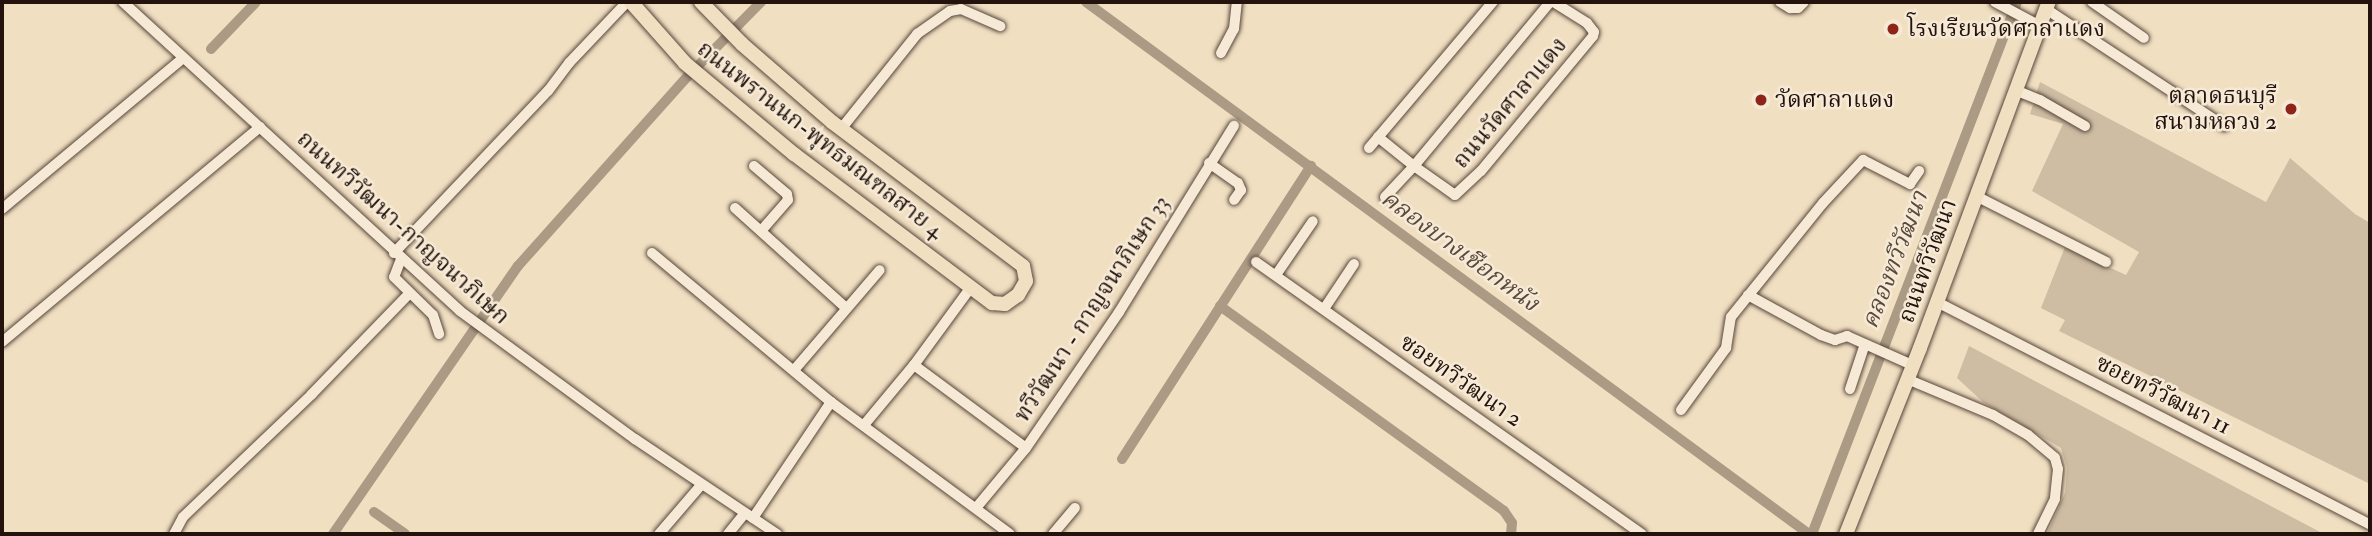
<!DOCTYPE html>
<meta charset="utf-8">
<style>
body{margin:0}
#map{position:relative;width:2372px;height:536px;overflow:hidden;background:#f1dfc2;font-family:"IM FELL Double Pica","Noto Serif Thai",serif}
div>[style]{position:absolute}
[style*='--x']{left:calc(var(--x)*1px);top:calc(var(--y)*1px);width:calc(var(--w)*1px);rotate:calc(var(--a)*1deg)}
.green>*{inset:0;background:#cebca3}
.canal>*{height:10px;margin:-5px;padding:0 5px;transform-origin:5px;border-radius:5px;background:#ab9a84}
.roads{filter:drop-shadow(0 0 2px #56463a) drop-shadow(0 0 2px #56463a)}
.minor>*{height:10px;margin:-5px;padding:0 5px;transform-origin:5px;border-radius:5px;background:#f6ead7}
.major>*{height:14px;margin:-7px;padding:0 7px;transform-origin:7px;border-radius:7px;background:#f1dfc2}
.dots>*{width:19px;height:19px;translate:-50% -50%;box-sizing:border-box;border:4px solid #f6ead7;border-radius:50%}
span{translate:-50% -50%;white-space:nowrap;text-align:center;line-height:1.15;-webkit-text-stroke:5px #f6ead7;paint-order:stroke}
.poi-label{font-size:23px;color:#23130c}
.left{translate:0 -50%;text-align:left}
.right{translate:-100% -50%;text-align:right}
.street-label{font-size:23px;color:#23130c}
.water-label{font-size:24px;color:#59493c;font-style:italic}
.frame{position:absolute;inset:0;border:4px solid #23130c;pointer-events:none}
</style>
<div id="map">
<div class="green">
<div style="clip-path:polygon(2040px 82px,2266px 202px,2290px 158px,2355px 214px,2370px 223px,2370px 484px,2059px 331px,2065px 320px,2041px 308px,2065px 247px,2126px 275px,2139px 252px,2032px 191px,2063px 124px,2030px 114px)"></div>
<div style="clip-path:polygon(1969px 346px,2284px 513px,2324px 534px,2047px 534px,2065px 493px,2067px 468px,2061px 448px,1984px 403px,1957px 378px)"></div>
</div>
<div class="canal">
<div style="--x:1086;--y:2;--w:898;--a:36.35"></div>
<div style="--x:211;--y:49;--w:65;--a:-46.2"></div>
<div style="--x:1220;--y:306;--w:350;--a:35.8"></div>
<div style="--x:1504;--y:511;--w:14;--a:56"></div>
<div style="--x:1512;--y:523;--w:11;--a:95"></div>
<div style="--x:1122;--y:459;--w:349;--a:-57.2"></div>
<div style="--x:374;--y:512;--w:38;--a:35"></div>
<div style="--x:333;--y:534;--w:326;--a:-55.4"></div>
<div style="--x:518;--y:266;--w:255;--a:-48.2"></div>
<div style="--x:688;--y:76;--w:104;--a:-45.4"></div>
<div style="--x:1812;--y:534;--w:570;--a:-68.93"></div>
</div>
<div class="roads">
<div class="minor">
<div style="--x:123;--y:2;--w:457;--a:42.5"></div>
<div style="--x:460;--y:311;--w:217;--a:36.2"></div>
<div style="--x:635;--y:439;--w:171;--a:33.8"></div>
<div style="--x:1780;--y:2;--w:12;--a:31"></div>
<div style="--x:1790;--y:8;--w:8;--a:0"></div>
<div style="--x:1798;--y:8;--w:8;--a:-45"></div>
<div style="--x:1995;--y:2;--w:51;--a:28.1"></div>
<div style="--x:2092;--y:2;--w:63;--a:34.7"></div>
<div style="--x:2046;--y:9;--w:213;--a:33.3"></div>
<div style="--x:1221;--y:53;--w:27;--a:-62"></div>
<div style="--x:1234;--y:29;--w:27;--a:-84"></div>
<div style="--x:2015;--y:90;--w:27;--a:22"></div>
<div style="--x:2040;--y:100;--w:52;--a:30"></div>
<div style="--x:841;--y:129;--w:122;--a:-51.3"></div>
<div style="--x:917;--y:34;--w:40;--a:-34.9"></div>
<div style="--x:950;--y:11;--w:11;--a:-10"></div>
<div style="--x:961;--y:9;--w:43;--a:23.6"></div>
<div style="--x:1378;--y:137;--w:46;--a:38.9"></div>
<div style="--x:1414;--y:166;--w:213;--a:-50.3"></div>
<div style="--x:1369;--y:148;--w:192;--a:-49.7"></div>
<div style="--x:1209;--y:163;--w:35;--a:35"></div>
<div style="--x:1238;--y:183;--w:8;--a:67"></div>
<div style="--x:1241;--y:190;--w:12;--a:125"></div>
<div style="--x:754;--y:166;--w:43;--a:40.3"></div>
<div style="--x:787;--y:194;--w:6;--a:81"></div>
<div style="--x:788;--y:200;--w:41;--a:131.1"></div>
<div style="--x:1976;--y:196;--w:146;--a:26.9"></div>
<div style="--x:1385;--y:197;--w:42;--a:-46.9"></div>
<div style="--x:1414;--y:166;--w:50;--a:35.3"></div>
<div style="--x:1455;--y:195;--w:35;--a:-43"></div>
<div style="--x:1481;--y:171;--w:175;--a:-50.3"></div>
<div style="--x:1593;--y:36;--w:4;--a:-76"></div>
<div style="--x:1594;--y:32;--w:11;--a:-128"></div>
<div style="--x:1587;--y:23;--w:39;--a:-148"></div>
<div style="--x:735;--y:208;--w:148;--a:42"></div>
<div style="--x:2;--y:209;--w:236;--a:-39.8"></div>
<div style="--x:394;--y:253;--w:224;--a:-46.5"></div>
<div style="--x:548;--y:91;--w:35;--a:-53"></div>
<div style="--x:569;--y:63;--w:84;--a:-46.4"></div>
<div style="--x:652;--y:253;--w:233;--a:39.8"></div>
<div style="--x:831;--y:402;--w:222;--a:36.4"></div>
<div style="--x:401;--y:259;--w:19;--a:111"></div>
<div style="--x:394;--y:277;--w:54;--a:44.3"></div>
<div style="--x:433;--y:315;--w:20;--a:72"></div>
<div style="--x:1256;--y:262;--w:472;--a:35.2"></div>
<div style="--x:1276;--y:275;--w:65;--a:-55.6"></div>
<div style="--x:1748;--y:295;--w:83;--a:28.7"></div>
<div style="--x:1821;--y:335;--w:15;--a:20"></div>
<div style="--x:1835;--y:340;--w:13;--a:-18"></div>
<div style="--x:1847;--y:336;--w:71;--a:24"></div>
<div style="--x:1937;--y:302;--w:487;--a:27.2"></div>
<div style="--x:1324;--y:309;--w:54;--a:-56.3"></div>
<div style="--x:2;--y:342;--w:336;--a:-39.8"></div>
<div style="--x:914;--y:365;--w:139;--a:36.5"></div>
<div style="--x:795;--y:369;--w:130;--a:-49.4"></div>
<div style="--x:1907;--y:379;--w:93;--a:22.7"></div>
<div style="--x:1993;--y:415;--w:40;--a:29.7"></div>
<div style="--x:2028;--y:435;--w:35;--a:40"></div>
<div style="--x:2055;--y:458;--w:11;--a:75"></div>
<div style="--x:2058;--y:469;--w:30;--a:96"></div>
<div style="--x:2055;--y:499;--w:39;--a:116"></div>
<div style="--x:1850;--y:389;--w:47;--a:-71.6"></div>
<div style="--x:1681;--y:410;--w:77;--a:-54"></div>
<div style="--x:1726;--y:348;--w:31;--a:-81"></div>
<div style="--x:1731;--y:317;--w:146;--a:-51.1"></div>
<div style="--x:1823;--y:203;--w:59;--a:-47.1"></div>
<div style="--x:1863;--y:160;--w:53;--a:27.1"></div>
<div style="--x:1910;--y:184;--w:16;--a:-55"></div>
<div style="--x:864;--y:425;--w:78;--a:-50.2"></div>
<div style="--x:914;--y:365;--w:97;--a:-53.8"></div>
<div style="--x:976;--y:508;--w:78;--a:-50.2"></div>
<div style="--x:1026;--y:448;--w:165;--a:-55.6"></div>
<div style="--x:1119;--y:312;--w:219;--a:-58.3"></div>
<div style="--x:753;--y:518;--w:140;--a:-56.1"></div>
<div style="--x:174;--y:534;--w:19;--a:-62"></div>
<div style="--x:183;--y:517;--w:178;--a:-43.6"></div>
<div style="--x:312;--y:394;--w:139;--a:-45.9"></div>
<div style="--x:659;--y:534;--w:65;--a:-49.4"></div>
<div style="--x:728;--y:534;--w:27;--a:-51"></div>
<div style="--x:1053;--y:534;--w:34;--a:-50"></div>
</div>
<div class="major">
<div style="--x:631;--y:2;--w:81;--a:48.5"></div>
<div style="--x:685;--y:63;--w:142;--a:39.9"></div>
<div style="--x:794;--y:154;--w:248;--a:37"></div>
<div style="--x:992;--y:303;--w:13;--a:4"></div>
<div style="--x:1005;--y:304;--w:16;--a:-35"></div>
<div style="--x:1018;--y:295;--w:16;--a:-60"></div>
<div style="--x:1026;--y:281;--w:15;--a:-101"></div>
<div style="--x:1023;--y:266;--w:239;--a:-143"></div>
<div style="--x:832;--y:122;--w:119;--a:-139.1"></div>
<div style="--x:742;--y:44;--w:59;--a:-134.3"></div>
<div style="--x:1846;--y:534;--w:200;--a:-68.3"></div>
<div style="--x:1920;--y:348;--w:369;--a:-69.6"></div>
</div>
</div>
<div class="dots">
<div style="left:1893px;top:29px;background:#8f2418"></div>
<div style="left:1761px;top:100px;background:#8f2418"></div>
<div style="left:2291px;top:109px;background:#8f2418"></div>
</div>
<div class="poi-label">
<span class="left" style="left:1907px;top:29px">โรงเรียนวัดศาลาแดง</span>
<span class="right" style="left:2277px;top:109px">ตลาดธนบุรี<br>สนามหลวง 2</span>
<span class="left" style="left:1775px;top:100px">วัดศาลาแดง</span>
</div>
<div class="street-label">
<span style="left:1510px;top:103px;rotate:-50deg">ถนนวัดศาลาแดง</span>
<span style="left:820px;top:140px;rotate:38deg">ถนนพรานนก-พุทธมณฑลสาย 4</span>
<span style="left:403px;top:228px;rotate:42deg">ถนนทวีวัฒนา-กาญจนาภิเษก</span>
<span style="left:1928px;top:261px;rotate:-70deg">ถนนทวีวัฒนา</span>
<span style="left:1092px;top:309px;rotate:-57deg">ทวีวัฒนา - กาญจนาภิเษก 33</span>
<span style="left:1461px;top:381px;rotate:35deg">ซอยทวีวัฒนา 2</span>
<span style="left:2163px;top:395px;rotate:27deg">ซอยทวีวัฒนา 11</span>
</div>
<div class="water-label">
<span style="left:1460px;top:251px;rotate:36deg">คลองบางเชือกหนัง</span>
<span style="left:1895px;top:260px;rotate:-69deg">คลองทวีวัฒนา</span>
</div>
<div class="frame"></div>
</div>
